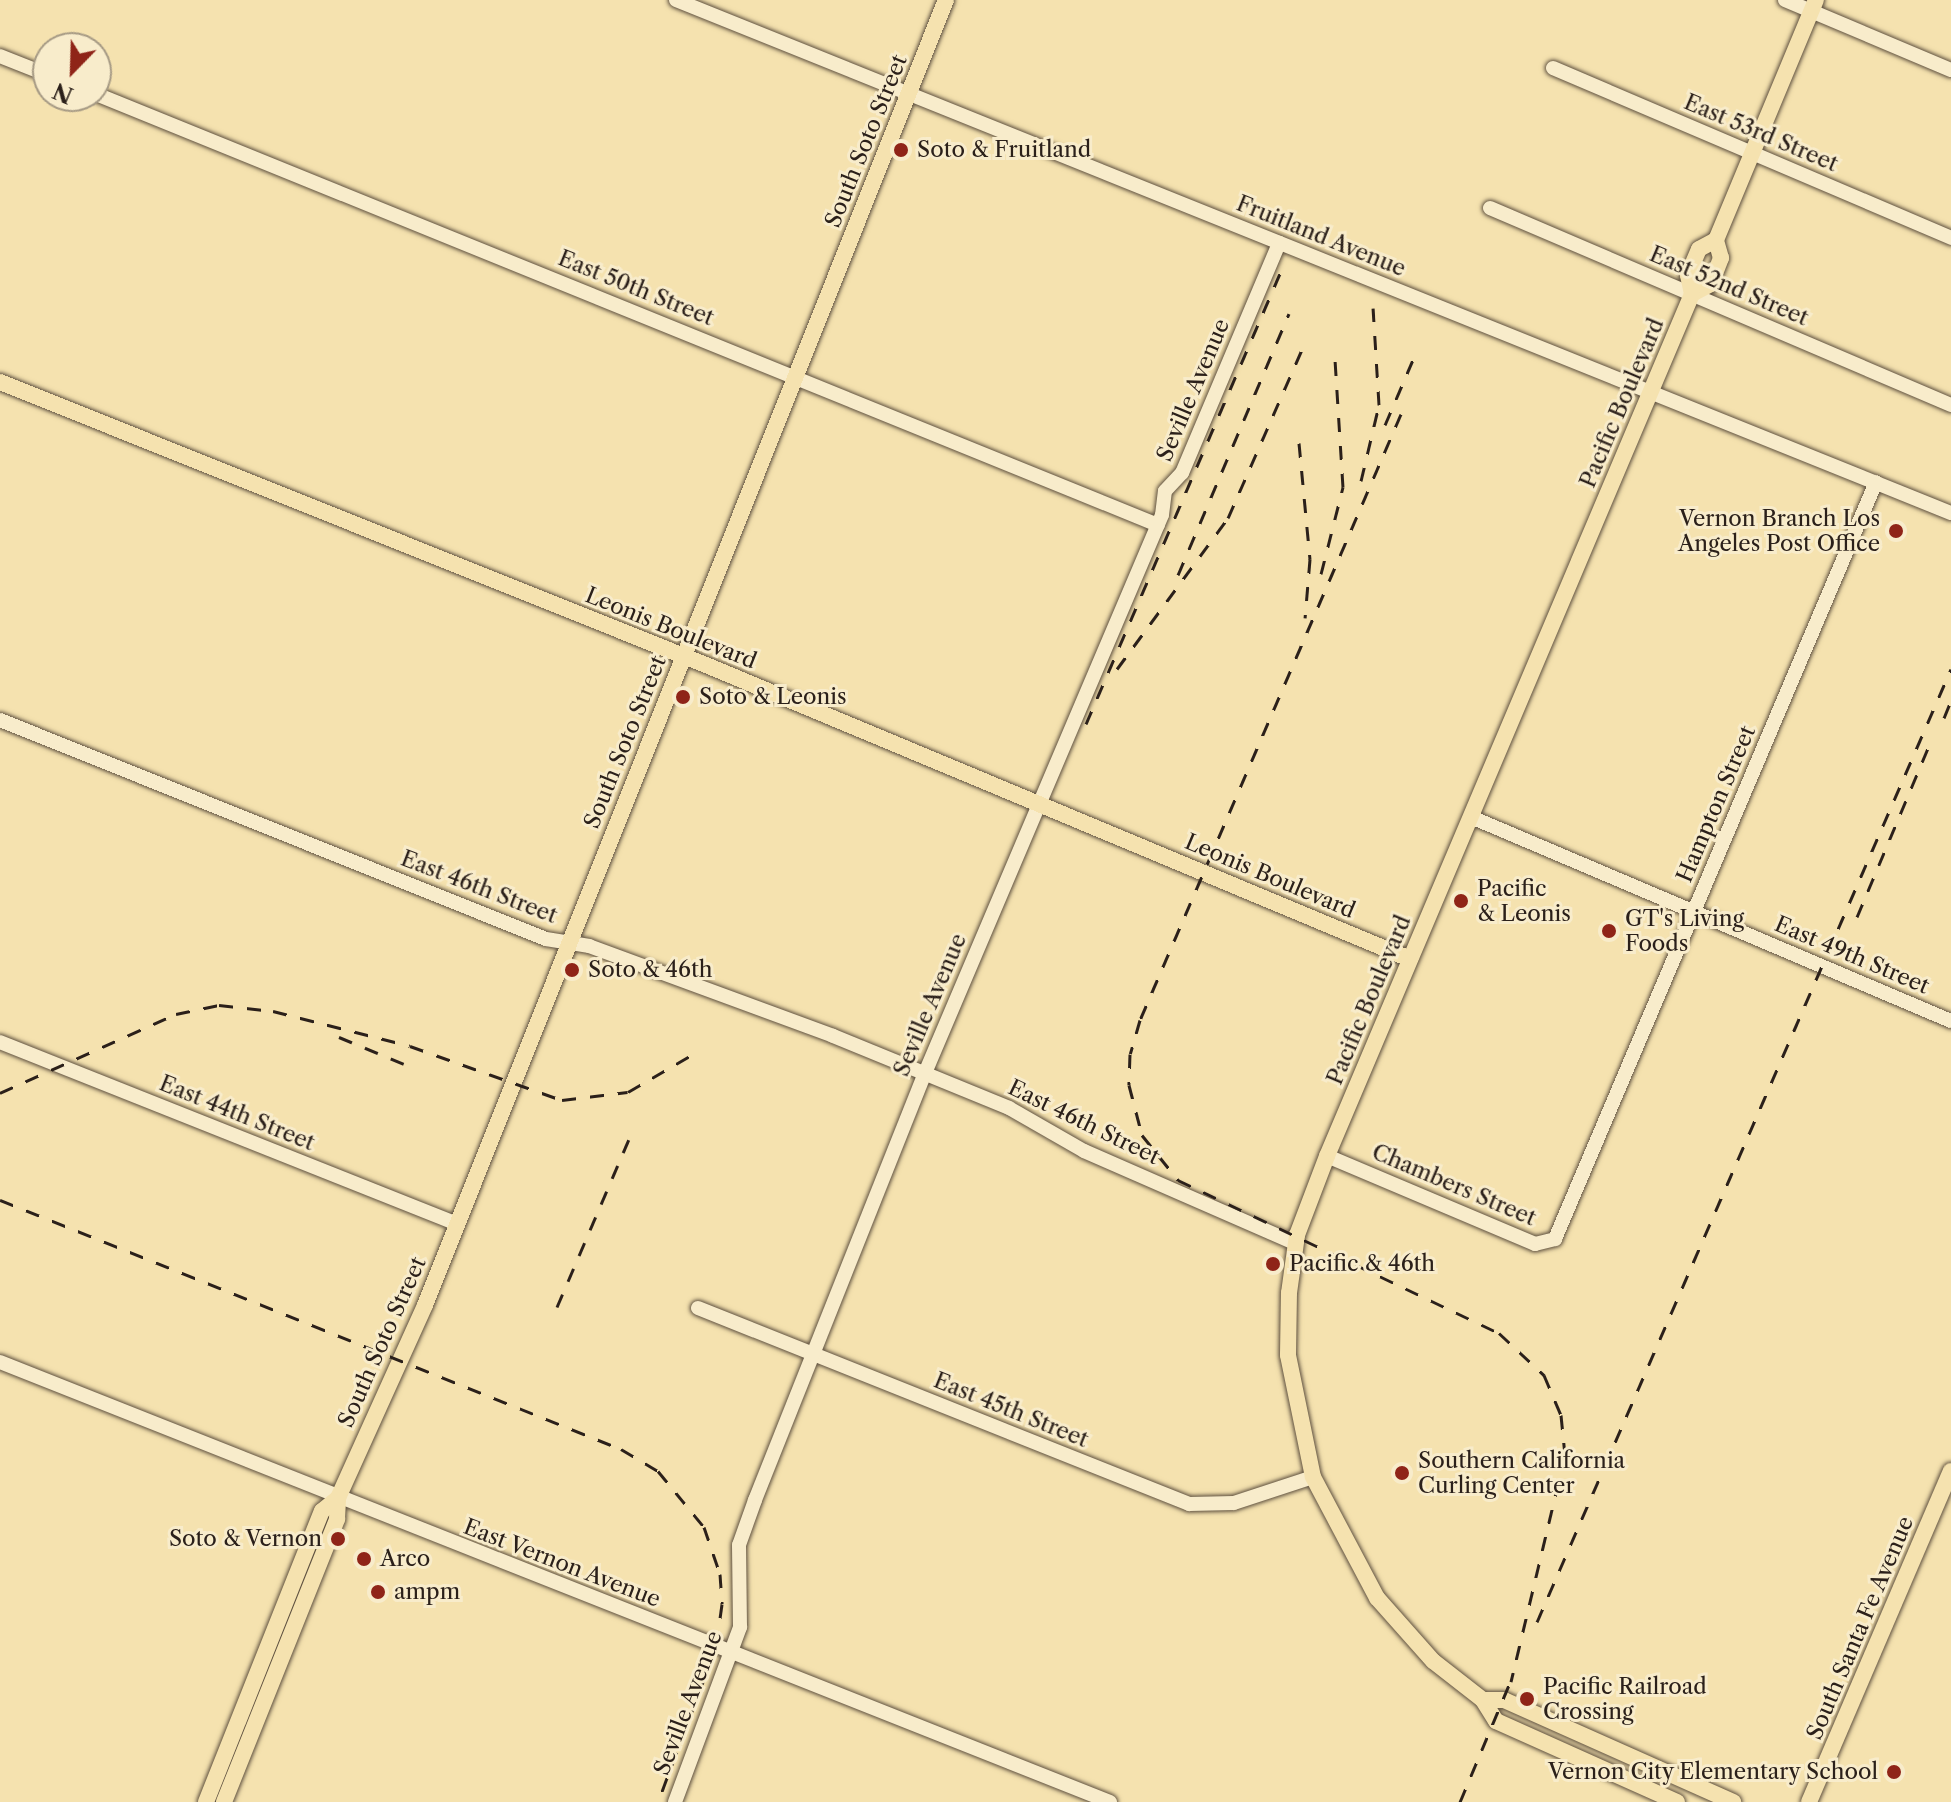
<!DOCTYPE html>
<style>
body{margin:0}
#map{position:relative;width:1951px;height:1802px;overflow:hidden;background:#f5e2af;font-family:"Libre Caslon Text",serif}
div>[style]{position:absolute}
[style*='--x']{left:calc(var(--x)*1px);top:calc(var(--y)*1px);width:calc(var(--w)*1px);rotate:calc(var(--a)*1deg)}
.roads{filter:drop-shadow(0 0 2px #5e503f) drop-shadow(0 0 2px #5e503f)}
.minor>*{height:14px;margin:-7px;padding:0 7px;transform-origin:7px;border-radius:7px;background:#f8eccb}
.major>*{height:16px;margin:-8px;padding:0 8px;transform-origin:8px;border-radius:8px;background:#f5e2af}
.rail>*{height:3px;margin-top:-1.5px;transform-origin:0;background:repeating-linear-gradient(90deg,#2b201a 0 14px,transparent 0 28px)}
.dots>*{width:22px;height:22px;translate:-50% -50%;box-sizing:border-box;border:4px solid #f8eccb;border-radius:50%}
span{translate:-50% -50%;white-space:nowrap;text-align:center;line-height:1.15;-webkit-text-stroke:6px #f8eccb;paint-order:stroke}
.street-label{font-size:22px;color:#2b201a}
.poi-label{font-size:22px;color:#2b201a}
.left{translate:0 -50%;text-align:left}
.right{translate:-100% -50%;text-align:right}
.north{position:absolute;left:32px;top:32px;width:80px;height:80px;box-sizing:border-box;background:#f8eccb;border:2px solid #a69a84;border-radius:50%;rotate:203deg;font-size:22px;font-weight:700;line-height:32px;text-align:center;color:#2b201a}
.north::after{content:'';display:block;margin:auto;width:28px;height:36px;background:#8f2418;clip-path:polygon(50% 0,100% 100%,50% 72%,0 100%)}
</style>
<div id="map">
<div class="roads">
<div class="minor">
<div style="--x:676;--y:0;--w:1374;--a:21.92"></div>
<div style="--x:1785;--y:0;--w:180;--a:22.9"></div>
<div style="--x:0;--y:56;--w:52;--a:21.6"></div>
<div style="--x:1553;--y:68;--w:433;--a:23.1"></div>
<div style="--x:96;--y:94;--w:1146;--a:22.09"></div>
<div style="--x:1490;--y:208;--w:501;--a:23.14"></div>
<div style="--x:0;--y:720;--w:588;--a:21.86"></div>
<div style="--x:546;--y:939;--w:44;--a:9.2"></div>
<div style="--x:589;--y:946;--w:260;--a:20.2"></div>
<div style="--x:833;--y:1036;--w:190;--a:22.2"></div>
<div style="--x:1009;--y:1108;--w:86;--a:29.8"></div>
<div style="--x:1084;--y:1151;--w:230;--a:23.6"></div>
<div style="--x:1471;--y:817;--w:522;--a:23.03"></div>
<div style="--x:0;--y:1042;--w:492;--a:21.7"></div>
<div style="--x:1327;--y:1156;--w:226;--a:22.9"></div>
<div style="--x:1535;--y:1244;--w:21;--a:-14"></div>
<div style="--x:1555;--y:1239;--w:822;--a:-67.02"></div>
<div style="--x:698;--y:1308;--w:529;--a:21.76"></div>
<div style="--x:1189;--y:1504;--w:45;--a:-1.3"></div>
<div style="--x:1234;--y:1503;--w:83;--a:-18.2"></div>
<div style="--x:0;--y:1362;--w:1194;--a:21.62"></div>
<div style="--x:675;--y:1802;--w:187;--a:-69.6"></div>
<div style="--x:740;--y:1627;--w:82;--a:-90.7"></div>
<div style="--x:739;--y:1545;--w:48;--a:-70.4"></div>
<div style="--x:755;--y:1500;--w:460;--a:-68.3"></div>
<div style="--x:925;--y:1073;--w:606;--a:-66.99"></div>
<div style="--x:1162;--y:515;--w:24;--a:-83"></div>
<div style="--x:1165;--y:491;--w:25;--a:-47"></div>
<div style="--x:1182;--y:473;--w:250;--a:-67.1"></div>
</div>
<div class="major">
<div style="--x:1692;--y:294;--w:21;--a:-28"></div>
<div style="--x:1711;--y:284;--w:28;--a:-69"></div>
<div style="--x:1721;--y:258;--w:19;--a:-106"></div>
<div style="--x:0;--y:382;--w:761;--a:21.84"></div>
<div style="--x:706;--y:665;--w:763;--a:22.67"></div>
<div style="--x:1483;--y:1700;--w:21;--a:0"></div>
<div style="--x:1504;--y:1700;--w:251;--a:24"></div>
<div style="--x:206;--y:1802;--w:313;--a:-68.3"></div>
<div style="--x:322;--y:1511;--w:21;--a:-39"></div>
<div style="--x:224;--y:1802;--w:305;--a:-68.2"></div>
<div style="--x:337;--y:1519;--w:21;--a:-87"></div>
<div style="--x:338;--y:1498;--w:212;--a:-65.7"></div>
<div style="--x:425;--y:1305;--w:1405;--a:-68.24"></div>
<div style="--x:1677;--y:1802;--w:198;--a:-155.9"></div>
<div style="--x:1496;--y:1721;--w:25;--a:-122"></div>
<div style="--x:1483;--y:1700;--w:63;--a:-142"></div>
<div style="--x:1433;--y:1661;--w:84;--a:-131.6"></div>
<div style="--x:1377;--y:1598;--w:137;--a:-117.9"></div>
<div style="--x:1313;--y:1477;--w:125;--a:-101.6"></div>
<div style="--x:1288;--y:1355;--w:62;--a:-89.1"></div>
<div style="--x:1289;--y:1293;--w:59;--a:-82.1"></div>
<div style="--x:1297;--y:1235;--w:85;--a:-69.2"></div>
<div style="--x:1327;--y:1156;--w:936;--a:-67.05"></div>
<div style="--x:1692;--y:294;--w:19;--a:-102"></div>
<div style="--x:1688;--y:275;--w:28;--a:-67"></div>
<div style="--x:1699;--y:249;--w:19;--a:-28"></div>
<div style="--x:1716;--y:240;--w:260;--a:-67.4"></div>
<div style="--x:1809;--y:1802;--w:360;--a:-66.8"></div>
</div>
</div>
<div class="rail">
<div style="--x:1401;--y:414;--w:660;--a:113.3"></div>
<div style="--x:1140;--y:1020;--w:35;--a:106"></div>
<div style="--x:1130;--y:1054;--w:31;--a:92"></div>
<div style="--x:1129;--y:1085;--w:52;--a:75.4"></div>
<div style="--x:1142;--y:1135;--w:58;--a:51.3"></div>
<div style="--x:1178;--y:1180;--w:356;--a:25.5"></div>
<div style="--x:1499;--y:1333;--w:62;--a:43"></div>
<div style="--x:1544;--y:1375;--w:43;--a:67"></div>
<div style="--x:1561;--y:1415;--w:40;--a:84.3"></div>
<div style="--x:1565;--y:1455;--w:233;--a:103.4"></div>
<div style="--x:1385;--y:425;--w:76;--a:-66.8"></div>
<div style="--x:1299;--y:443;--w:117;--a:84.6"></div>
<div style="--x:1310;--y:559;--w:59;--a:94.8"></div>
<div style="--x:1361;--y:481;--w:78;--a:-76.7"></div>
<div style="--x:1379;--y:405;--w:97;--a:-93.5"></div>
<div style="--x:1321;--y:574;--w:90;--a:-75.8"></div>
<div style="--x:1343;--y:487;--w:128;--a:-93.6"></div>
<div style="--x:1178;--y:575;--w:284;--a:-67"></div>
<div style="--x:1117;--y:669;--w:187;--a:-53.7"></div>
<div style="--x:1228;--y:518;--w:191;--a:-66.3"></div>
<div style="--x:1944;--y:718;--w:18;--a:-68"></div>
<div style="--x:1086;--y:724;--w:501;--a:-66.71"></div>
<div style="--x:1857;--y:917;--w:189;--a:-67.2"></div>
<div style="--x:339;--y:1037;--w:76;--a:22.5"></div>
<div style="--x:0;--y:1093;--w:193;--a:-24.2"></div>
<div style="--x:176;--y:1014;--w:44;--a:-11.8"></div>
<div style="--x:219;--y:1005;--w:54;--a:6.3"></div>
<div style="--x:273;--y:1011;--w:141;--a:14.3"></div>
<div style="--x:410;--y:1046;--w:161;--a:19.6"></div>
<div style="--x:562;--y:1100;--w:66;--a:-6.9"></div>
<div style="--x:628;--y:1092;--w:78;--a:-30.2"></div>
<div style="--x:0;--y:1200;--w:669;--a:21.85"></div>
<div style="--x:621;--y:1449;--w:43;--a:30.7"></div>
<div style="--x:658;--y:1471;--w:72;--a:50.6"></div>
<div style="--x:704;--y:1527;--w:50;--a:71.2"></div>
<div style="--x:720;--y:1574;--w:30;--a:86"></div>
<div style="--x:722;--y:1604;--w:43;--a:97.9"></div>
<div style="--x:716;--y:1647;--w:165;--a:110.5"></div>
<div style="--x:557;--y:1307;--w:190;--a:-66.8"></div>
<div style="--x:1537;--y:1622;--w:1039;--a:-66.52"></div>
<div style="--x:1460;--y:1802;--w:140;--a:-67.3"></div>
</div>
<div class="dots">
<div style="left:901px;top:150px;background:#8f2418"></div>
<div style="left:1896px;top:531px;background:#8f2418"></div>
<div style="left:683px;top:697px;background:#8f2418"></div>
<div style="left:1461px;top:901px;background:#8f2418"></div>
<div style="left:1609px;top:931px;background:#8f2418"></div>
<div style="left:572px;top:970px;background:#8f2418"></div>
<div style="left:1273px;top:1264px;background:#8f2418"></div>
<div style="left:1402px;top:1473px;background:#8f2418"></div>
<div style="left:338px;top:1539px;background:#8f2418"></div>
<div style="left:364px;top:1559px;background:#8f2418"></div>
<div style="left:378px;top:1592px;background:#8f2418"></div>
<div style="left:1527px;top:1699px;background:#8f2418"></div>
<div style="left:1894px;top:1772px;background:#8f2418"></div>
</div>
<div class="street-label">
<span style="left:1761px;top:133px;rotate:23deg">East 53rd Street</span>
<span style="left:866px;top:141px;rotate:-68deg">South Soto Street</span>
<span style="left:1321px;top:236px;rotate:22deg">Fruitland Avenue</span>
<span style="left:1729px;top:286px;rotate:23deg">East 52nd Street</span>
<span style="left:636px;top:288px;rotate:22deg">East 50th Street</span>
<span style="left:1193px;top:390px;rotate:-67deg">Seville Avenue</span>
<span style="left:1622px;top:403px;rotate:-67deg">Pacific Boulevard</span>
<span style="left:671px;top:628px;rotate:22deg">Leonis Boulevard</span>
<span style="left:625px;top:742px;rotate:-68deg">South Soto Street</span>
<span style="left:1716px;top:804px;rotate:-67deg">Hampton Street</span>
<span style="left:1270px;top:876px;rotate:23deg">Leonis Boulevard</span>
<span style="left:479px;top:887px;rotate:21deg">East 46th Street</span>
<span style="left:1852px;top:955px;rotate:23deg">East 49th Street</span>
<span style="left:1369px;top:1000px;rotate:-67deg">Pacific Boulevard</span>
<span style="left:930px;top:1005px;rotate:-67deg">Seville Avenue</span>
<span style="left:237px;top:1113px;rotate:22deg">East 44th Street</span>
<span style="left:1084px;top:1122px;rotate:26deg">East 46th Street</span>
<span style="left:1454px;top:1185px;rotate:23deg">Chambers Street</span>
<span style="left:382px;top:1342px;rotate:-66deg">South Soto Street</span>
<span style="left:1011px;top:1410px;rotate:22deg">East 45th Street</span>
<span style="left:562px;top:1563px;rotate:21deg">East Vernon Avenue</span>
<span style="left:1860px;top:1628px;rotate:-67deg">South Santa Fe Avenue</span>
<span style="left:688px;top:1703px;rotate:-69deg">Seville Avenue</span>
</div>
<div class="poi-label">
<span class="left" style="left:917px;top:150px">Soto &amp; Fruitland</span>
<span class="right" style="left:1880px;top:531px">Vernon Branch Los<br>Angeles Post Office</span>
<span class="left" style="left:699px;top:697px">Soto &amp; Leonis</span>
<span class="left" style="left:1477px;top:901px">Pacific<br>&amp; Leonis</span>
<span class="left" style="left:1625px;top:931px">GT's Living<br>Foods</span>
<span class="left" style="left:588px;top:970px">Soto &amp; 46th</span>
<span class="left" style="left:1289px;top:1264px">Pacific &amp; 46th</span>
<span class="left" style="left:1418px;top:1473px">Southern California<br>Curling Center</span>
<span class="right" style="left:322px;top:1539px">Soto &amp; Vernon</span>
<span class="left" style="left:380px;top:1559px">Arco</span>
<span class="left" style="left:394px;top:1592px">ampm</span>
<span class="left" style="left:1543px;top:1699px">Pacific Railroad<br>Crossing</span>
<span class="right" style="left:1878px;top:1772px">Vernon City Elementary School</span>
</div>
<div class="north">N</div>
</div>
